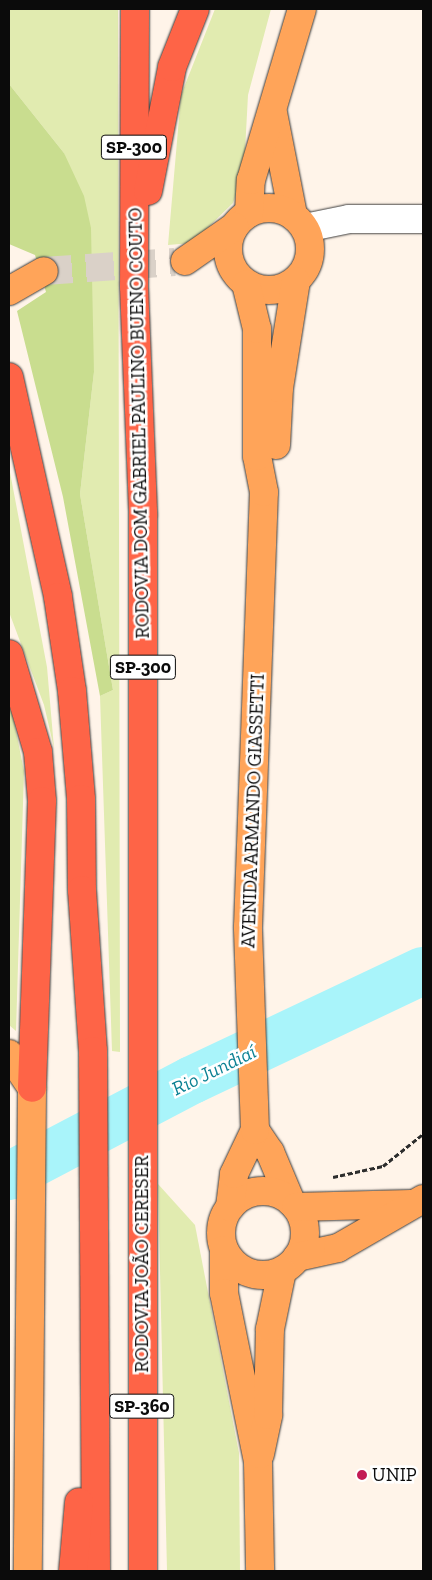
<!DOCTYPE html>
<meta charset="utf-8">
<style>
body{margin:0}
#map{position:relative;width:432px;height:1580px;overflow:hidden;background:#fff4e9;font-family:"Zilla Slab",serif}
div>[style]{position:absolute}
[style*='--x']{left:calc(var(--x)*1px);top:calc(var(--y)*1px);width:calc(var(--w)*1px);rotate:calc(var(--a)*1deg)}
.green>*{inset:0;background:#e1ebb0}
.forest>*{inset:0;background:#c9dd8f}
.river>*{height:48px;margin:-24px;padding:0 24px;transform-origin:24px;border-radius:24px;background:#a9f4fa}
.major-tunnel>*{height:28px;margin-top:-14px;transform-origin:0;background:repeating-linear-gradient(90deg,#dad1c8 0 28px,transparent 0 42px)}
.path>*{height:3px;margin-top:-1.5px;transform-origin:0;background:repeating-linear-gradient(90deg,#2d2d2d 0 5px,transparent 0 7.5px)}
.roads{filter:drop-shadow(0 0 1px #3e3e3e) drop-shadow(0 0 1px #3e3e3e)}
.minor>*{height:28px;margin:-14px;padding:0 14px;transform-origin:14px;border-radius:14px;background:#fff}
.major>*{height:28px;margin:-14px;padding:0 14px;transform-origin:14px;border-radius:14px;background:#ffa459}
.major>.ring{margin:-14px;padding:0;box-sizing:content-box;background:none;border:28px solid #ffa459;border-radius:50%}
.highway>*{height:28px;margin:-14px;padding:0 14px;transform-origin:14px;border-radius:14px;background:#fe6447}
.dots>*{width:14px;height:14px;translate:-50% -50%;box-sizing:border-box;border:2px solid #fff;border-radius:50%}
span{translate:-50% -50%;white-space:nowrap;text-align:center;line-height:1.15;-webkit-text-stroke:5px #fff;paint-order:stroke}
.shield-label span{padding:1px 4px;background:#fff;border:1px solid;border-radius:4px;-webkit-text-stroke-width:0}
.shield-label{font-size:18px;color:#0b0b0b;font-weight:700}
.street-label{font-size:19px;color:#0b0b0b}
.poi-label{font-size:19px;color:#0b0b0b}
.left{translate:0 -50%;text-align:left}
.water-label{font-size:20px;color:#0d8294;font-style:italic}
.frame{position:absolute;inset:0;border:10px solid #0b0b0b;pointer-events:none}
</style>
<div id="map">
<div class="green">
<div style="clip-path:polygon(9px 9px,118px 9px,120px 1052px,112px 1051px,100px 696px,113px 690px,80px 494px,94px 372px,64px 153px,9px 84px)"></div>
<div style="clip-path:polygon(215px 9px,271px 9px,248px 95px,244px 170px,233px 203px,192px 243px,168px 245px,181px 95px)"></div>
<div style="clip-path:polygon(9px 467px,47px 667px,54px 748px,44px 705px,9px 612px)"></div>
<div style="clip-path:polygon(9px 697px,24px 771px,16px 1031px,9px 1025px)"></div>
<div style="clip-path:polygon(158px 1184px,195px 1225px,239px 1453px,240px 1571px,167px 1571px)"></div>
</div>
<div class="forest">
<div style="clip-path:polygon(9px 84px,64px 153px,84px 196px,91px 228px,94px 372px,80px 494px,113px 690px,100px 696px,63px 497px,17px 311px,46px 292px,35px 255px,9px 244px)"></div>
</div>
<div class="river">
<div style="--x:9;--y:1176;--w:207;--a:-27.7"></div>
<div style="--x:192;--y:1080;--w:255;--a:-25.3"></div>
</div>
<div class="major-tunnel">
<div style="--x:44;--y:271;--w:131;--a:-3.9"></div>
</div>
<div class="path">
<div style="--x:333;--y:1177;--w:51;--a:-12.4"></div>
<div style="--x:383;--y:1166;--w:51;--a:-38.7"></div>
</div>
<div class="roads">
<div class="minor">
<div style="--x:305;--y:228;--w:45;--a:-11.6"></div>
<div style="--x:349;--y:219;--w:74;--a:0"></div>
</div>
<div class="major">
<div style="--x:273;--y:113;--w:104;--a:78.9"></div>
<div class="ring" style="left:228px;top:208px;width:54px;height:54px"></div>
<div style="--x:249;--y:213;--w:33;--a:-87"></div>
<div style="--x:251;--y:180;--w:178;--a:-73.4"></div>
<div style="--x:185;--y:261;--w:60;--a:-34.8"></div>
<div style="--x:9;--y:291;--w:40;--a:-29.7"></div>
<div style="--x:276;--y:445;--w:57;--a:-87"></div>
<div style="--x:279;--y:388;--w:108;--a:-81"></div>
<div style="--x:9;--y:1054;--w:41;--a:55.9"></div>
<div style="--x:32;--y:1088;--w:483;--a:90.5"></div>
<div style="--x:255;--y:1130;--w:27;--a:56"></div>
<div style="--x:270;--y:1152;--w:54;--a:67.2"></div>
<div class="ring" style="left:221px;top:1191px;width:56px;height:56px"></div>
<div style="--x:230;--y:1207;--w:33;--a:-83"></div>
<div style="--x:234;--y:1174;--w:49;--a:-64.5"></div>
<div style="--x:255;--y:1130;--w:203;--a:-92"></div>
<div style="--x:248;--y:927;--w:435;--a:-87.9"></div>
<div style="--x:264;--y:492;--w:37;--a:-101"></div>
<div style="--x:257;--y:456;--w:127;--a:-90"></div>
<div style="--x:257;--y:329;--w:46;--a:-103.7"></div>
<div style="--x:296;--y:1207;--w:115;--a:-1.5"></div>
<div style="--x:224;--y:1250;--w:43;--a:90"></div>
<div style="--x:224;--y:1293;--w:172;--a:78.6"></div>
<div style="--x:258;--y:1462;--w:109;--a:88.9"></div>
<div style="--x:297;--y:1257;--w:42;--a:-12.4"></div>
<div style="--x:338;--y:1248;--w:98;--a:-30"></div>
<div style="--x:260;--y:1454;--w:40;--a:-78"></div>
<div style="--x:268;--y:1415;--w:86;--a:-88.7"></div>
<div style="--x:270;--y:1329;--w:59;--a:-78.3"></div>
</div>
<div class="highway">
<div style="--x:135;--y:9;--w:277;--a:90.2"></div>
<div style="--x:134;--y:286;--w:228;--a:87.7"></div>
<div style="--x:143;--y:514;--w:1057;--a:90"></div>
<div style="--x:148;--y:191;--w:126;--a:-79"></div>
<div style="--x:172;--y:67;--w:62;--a:-68.4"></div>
<div style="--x:9;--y:377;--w:225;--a:77.4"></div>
<div style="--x:58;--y:597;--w:95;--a:81.5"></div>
<div style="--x:72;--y:691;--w:108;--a:85.2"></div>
<div style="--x:81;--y:799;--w:91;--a:89.4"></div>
<div style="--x:82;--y:890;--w:161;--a:86.1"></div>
<div style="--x:93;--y:1051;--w:520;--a:89.67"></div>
<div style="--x:9;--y:654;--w:102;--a:73.5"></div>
<div style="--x:38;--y:752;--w:49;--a:85.3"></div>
<div style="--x:42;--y:801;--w:287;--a:92"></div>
<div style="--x:73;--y:1571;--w:69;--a:-85"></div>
</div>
</div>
<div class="dots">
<div style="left:362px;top:1475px;background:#c31b55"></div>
</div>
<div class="shield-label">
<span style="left:134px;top:147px">SP-300</span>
<span style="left:143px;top:667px">SP-300</span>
<span style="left:142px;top:1406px">SP-360</span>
</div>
<div class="street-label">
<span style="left:139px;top:423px;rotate:-91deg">RODOVIA DOM GABRIEL PAULINO BUENO COUTO</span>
<span style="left:253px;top:811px;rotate:-88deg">AVENIDA ARMANDO GIASSETTI</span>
<span style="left:142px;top:1264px;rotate:-90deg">RODOVIA JOÃO CERESER</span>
</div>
<div class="poi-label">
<span class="left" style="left:372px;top:1475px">UNIP</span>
</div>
<div class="water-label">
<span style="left:214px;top:1070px;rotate:-26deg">Rio Jundiaí</span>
</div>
<div class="frame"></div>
</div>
